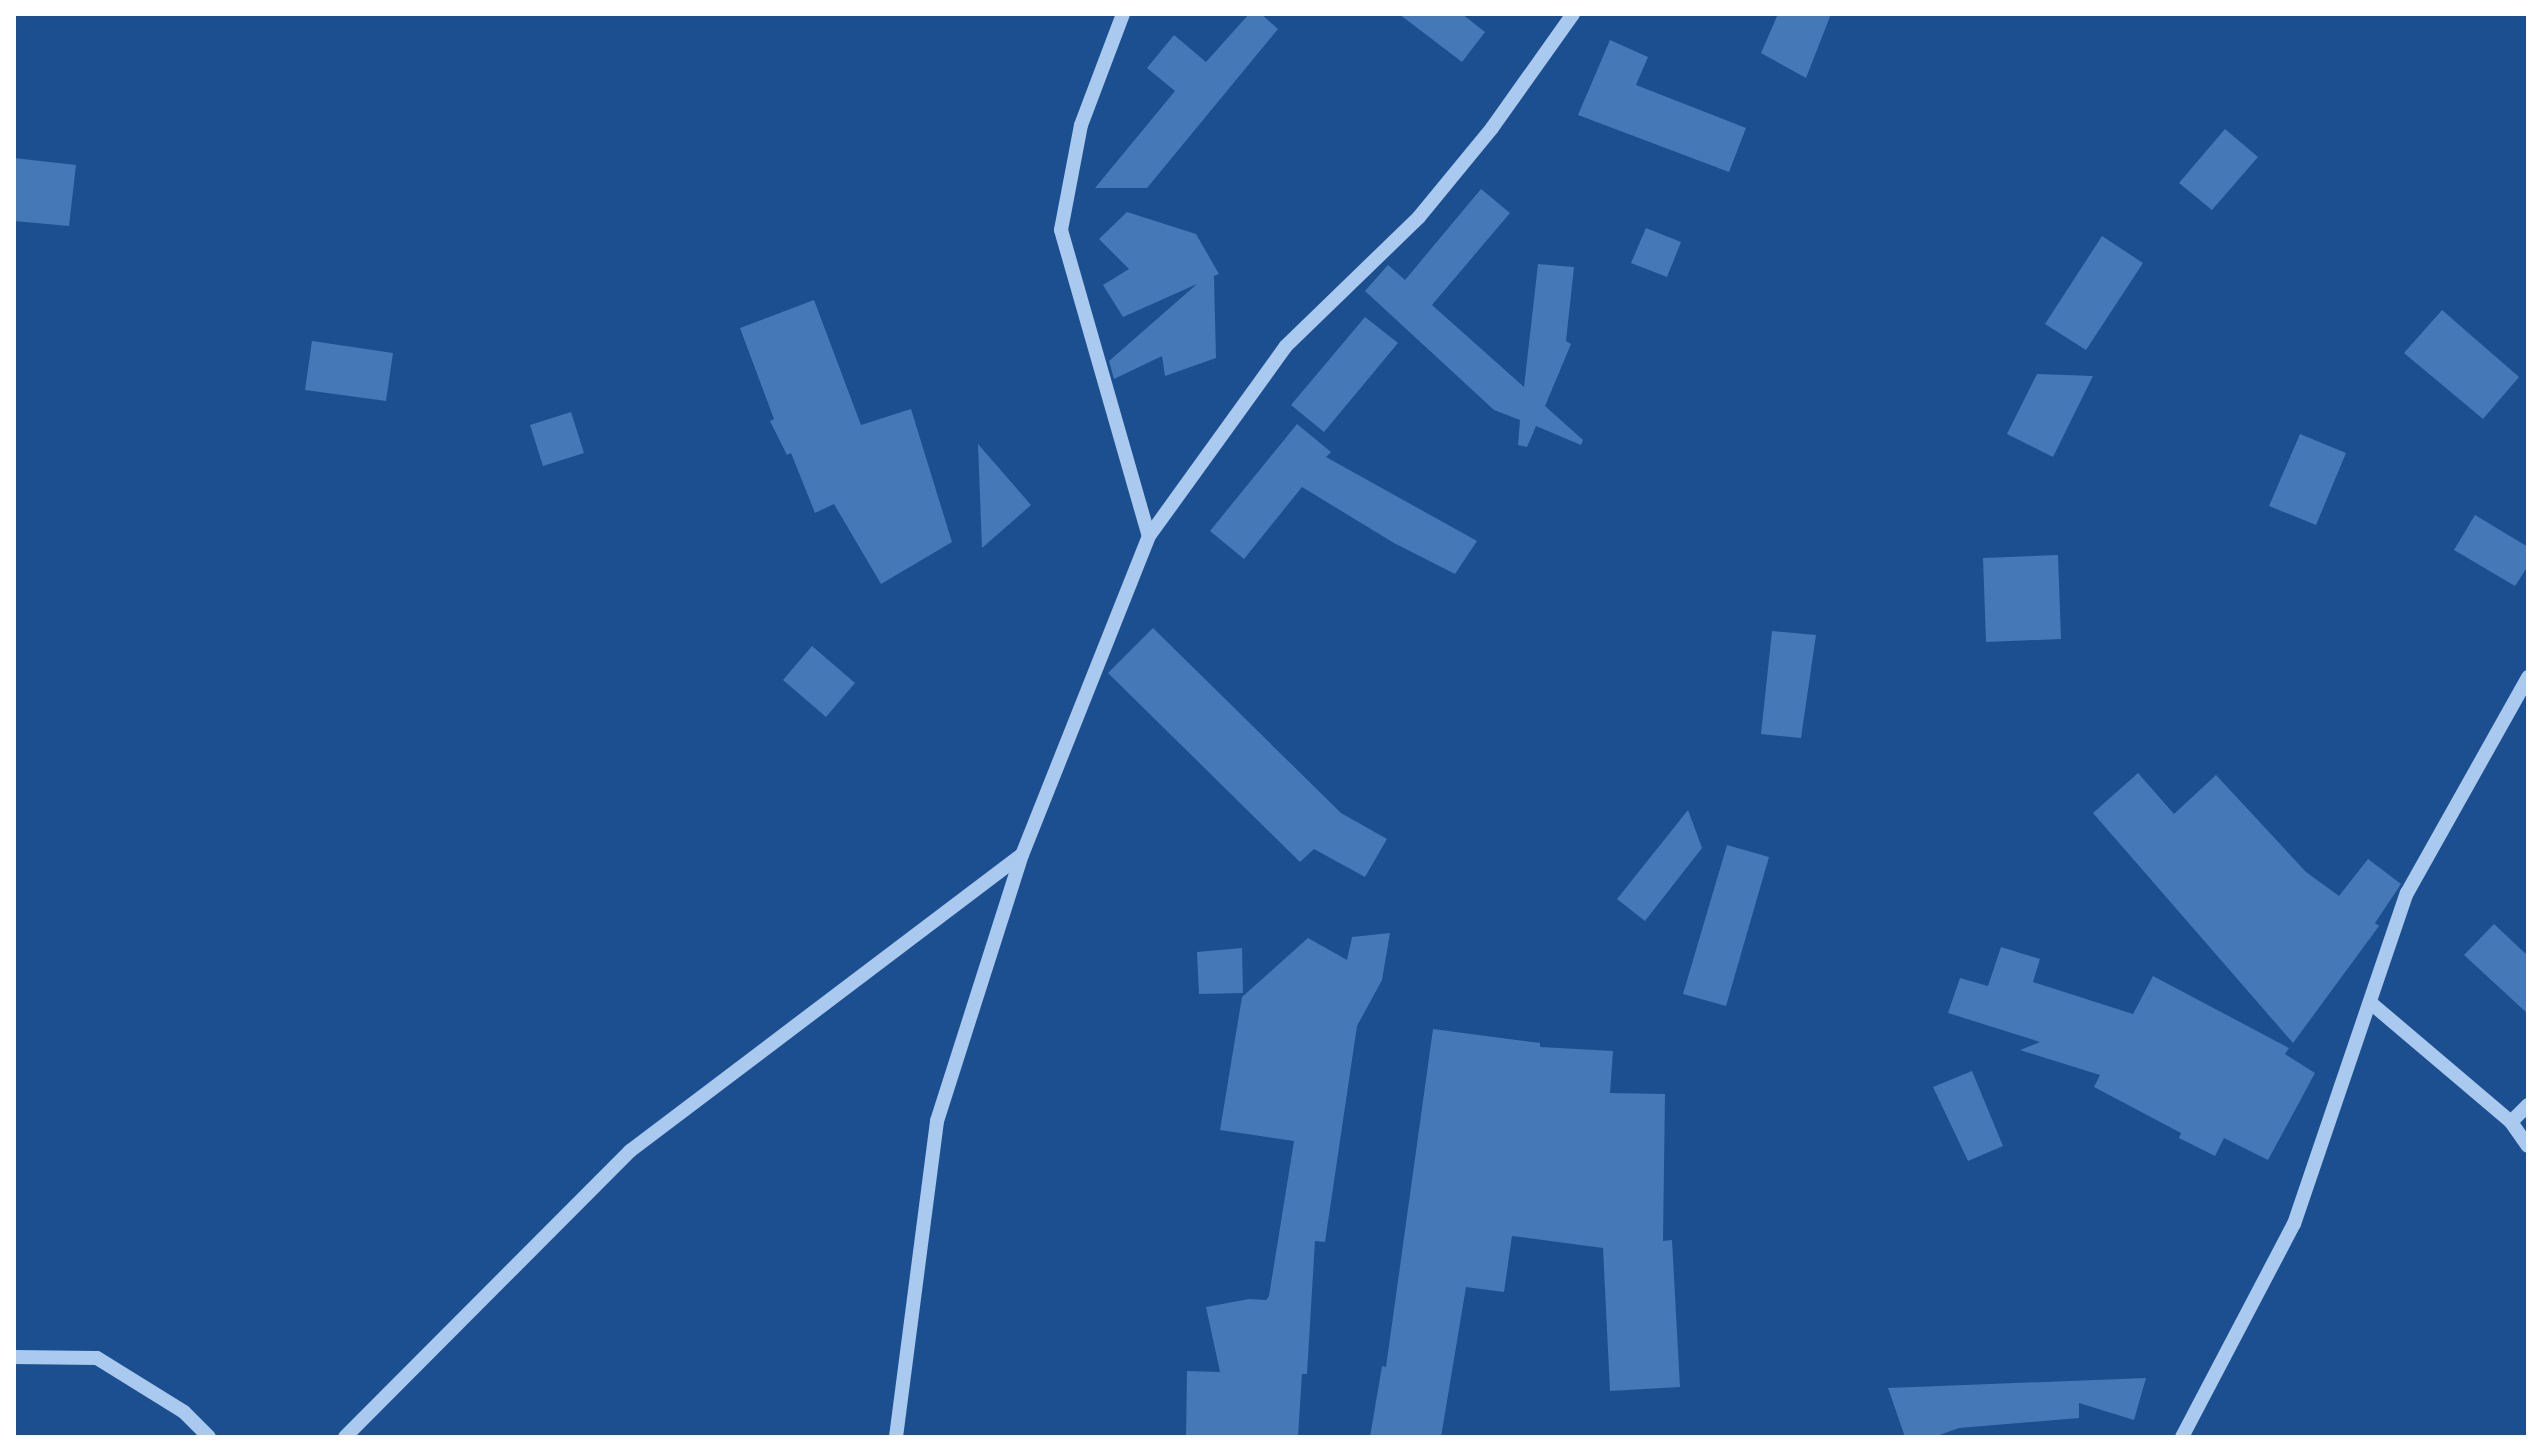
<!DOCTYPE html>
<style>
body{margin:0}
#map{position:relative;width:2542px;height:1451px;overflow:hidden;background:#1b4f8f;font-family:Inter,sans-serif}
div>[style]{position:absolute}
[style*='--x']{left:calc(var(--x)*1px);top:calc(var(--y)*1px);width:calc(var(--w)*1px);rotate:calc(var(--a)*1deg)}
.building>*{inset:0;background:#4478b7}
.minor>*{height:14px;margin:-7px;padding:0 7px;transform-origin:7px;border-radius:7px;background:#a9c9ee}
span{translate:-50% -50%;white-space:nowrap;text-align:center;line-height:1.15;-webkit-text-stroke:8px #1b4f8f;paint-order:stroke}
.frame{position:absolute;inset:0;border:16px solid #fff;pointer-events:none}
</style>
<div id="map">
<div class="building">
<div style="clip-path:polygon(1249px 14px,1261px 14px,1278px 29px,1147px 188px,1095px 188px,1175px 91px,1147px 68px,1174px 35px,1206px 62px)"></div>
<div style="clip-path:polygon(1399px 14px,1462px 14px,1485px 32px,1462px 62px)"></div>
<div style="clip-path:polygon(1778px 14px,1831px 14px,1806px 78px,1761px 53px)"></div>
<div style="clip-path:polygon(1610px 40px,1648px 57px,1636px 85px,1746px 128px,1729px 172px,1578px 115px)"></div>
<div style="clip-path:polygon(2225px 129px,2258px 157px,2212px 210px,2179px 183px)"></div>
<div style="clip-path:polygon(14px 158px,76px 165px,69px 226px,14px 221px)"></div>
<div style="clip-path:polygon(1481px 189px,1510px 213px,1432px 305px,1524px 387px,1538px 264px,1574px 267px,1566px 341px,1571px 344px,1545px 406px,1583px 440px,1581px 445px,1536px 426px,1527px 447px,1518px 445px,1520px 420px,1494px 410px,1365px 291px,1388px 265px,1405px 280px)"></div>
<div style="clip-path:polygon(1127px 212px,1196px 234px,1219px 274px,1214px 276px,1216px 358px,1165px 376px,1162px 356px,1114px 379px,1109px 361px,1197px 284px,1123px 317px,1103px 285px,1129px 269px,1099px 239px)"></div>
<div style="clip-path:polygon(1646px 228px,1681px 242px,1667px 277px,1631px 263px)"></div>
<div style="clip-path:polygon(2102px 236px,2143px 263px,2086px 350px,2045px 324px)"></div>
<div style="clip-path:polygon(814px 300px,861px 425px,911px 409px,952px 542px,881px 584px,834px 504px,815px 513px,791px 453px,787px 455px,770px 421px,774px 419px,740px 328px)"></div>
<div style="clip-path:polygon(2442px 310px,2519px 377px,2483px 419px,2404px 353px)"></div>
<div style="clip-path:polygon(1365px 317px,1398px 343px,1324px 432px,1291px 405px)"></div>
<div style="clip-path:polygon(312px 341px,393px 353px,386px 401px,305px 390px)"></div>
<div style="clip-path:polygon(2037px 374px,2093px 376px,2053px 457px,2007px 434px)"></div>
<div style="clip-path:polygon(571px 412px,584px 453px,543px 466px,530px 425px)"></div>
<div style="clip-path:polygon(1297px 424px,1331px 452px,1326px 457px,1477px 541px,1455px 574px,1394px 543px,1302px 487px,1244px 559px,1210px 531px)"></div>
<div style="clip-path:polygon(2300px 434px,2346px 453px,2316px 525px,2269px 506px)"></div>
<div style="clip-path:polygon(978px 444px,1031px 505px,982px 548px)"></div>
<div style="clip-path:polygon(2475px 515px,2528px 547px,2528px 566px,2515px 586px,2454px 550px)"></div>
<div style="clip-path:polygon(2058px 555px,2061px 639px,1986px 642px,1983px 558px)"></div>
<div style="clip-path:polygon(1153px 628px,1341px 813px,1387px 839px,1365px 877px,1314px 849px,1300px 862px,1108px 673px)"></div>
<div style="clip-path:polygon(1772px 631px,1816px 635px,1801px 738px,1761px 734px)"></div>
<div style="clip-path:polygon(812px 646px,855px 683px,826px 717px,783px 680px)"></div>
<div style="clip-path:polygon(2138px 773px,2174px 814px,2216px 775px,2306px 872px,2339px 896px,2368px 859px,2401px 884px,2375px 923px,2379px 926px,2293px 1043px,2093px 813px)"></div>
<div style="clip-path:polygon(1688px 810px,1702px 848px,1645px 921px,1617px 899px)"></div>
<div style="clip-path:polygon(1727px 845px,1769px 857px,1726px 1006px,1683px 994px)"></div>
<div style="clip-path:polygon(2494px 924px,2528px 956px,2528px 1014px,2464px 955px)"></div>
<div style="clip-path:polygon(1390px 933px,1382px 980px,1357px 1026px,1325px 1242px,1315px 1241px,1307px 1374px,1302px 1374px,1298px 1437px,1186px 1436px,1187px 1371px,1220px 1372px,1206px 1307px,1249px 1299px,1266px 1300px,1269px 1296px,1294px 1141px,1220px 1130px,1242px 997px,1308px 938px,1347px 960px,1352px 937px)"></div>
<div style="clip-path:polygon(2001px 947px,2040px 959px,2033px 982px,2133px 1014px,2153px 976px,2289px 1048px,2285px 1054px,2315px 1073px,2268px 1160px,2224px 1138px,2215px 1156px,2179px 1138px,2181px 1133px,2094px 1087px,2100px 1075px,2020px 1050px,2040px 1042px,1948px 1013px,1960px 978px,1988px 986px)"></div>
<div style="clip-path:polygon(1242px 948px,1243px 993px,1199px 994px,1197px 952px)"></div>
<div style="clip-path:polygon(1433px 1029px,1540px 1043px,1540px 1047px,1613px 1051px,1610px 1093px,1665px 1094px,1663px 1241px,1672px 1240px,1680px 1387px,1610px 1391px,1603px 1248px,1512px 1236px,1504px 1292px,1466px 1287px,1441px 1437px,1370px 1437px,1382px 1366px,1386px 1367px)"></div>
<div style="clip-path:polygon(1972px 1071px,2003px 1146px,1968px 1161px,1933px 1087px)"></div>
<div style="clip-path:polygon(2146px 1378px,2134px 1420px,2079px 1403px,2079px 1418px,1959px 1428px,1934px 1437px,1905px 1437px,1888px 1388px)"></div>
</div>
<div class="minor">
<div style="--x:1123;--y:14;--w:119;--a:110.7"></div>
<div style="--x:1081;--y:125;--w:107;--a:100.8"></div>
<div style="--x:1061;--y:230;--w:318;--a:74"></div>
<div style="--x:2372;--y:1004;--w:182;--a:40.3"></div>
<div style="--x:2511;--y:1122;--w:29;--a:55"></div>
<div style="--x:2511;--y:1122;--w:24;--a:-45"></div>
<div style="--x:14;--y:1357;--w:83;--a:0.7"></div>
<div style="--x:97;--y:1358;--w:102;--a:31.8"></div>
<div style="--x:184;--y:1412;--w:35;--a:45"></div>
<div style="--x:345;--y:1437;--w:404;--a:-45.1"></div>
<div style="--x:630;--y:1151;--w:491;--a:-37.1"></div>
<div style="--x:896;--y:1437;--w:319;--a:-82.6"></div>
<div style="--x:937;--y:1121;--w:279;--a:-72.3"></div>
<div style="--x:1022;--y:855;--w:343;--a:-68.3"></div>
<div style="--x:1149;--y:536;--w:234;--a:-54.2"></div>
<div style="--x:1286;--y:346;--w:185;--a:-44.1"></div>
<div style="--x:1419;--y:217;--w:115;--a:-50.6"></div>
<div style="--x:1492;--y:128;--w:140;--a:-54.6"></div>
<div style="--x:2182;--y:1437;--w:241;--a:-62.3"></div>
<div style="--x:2294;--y:1224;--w:350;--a:-71.2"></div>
<div style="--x:2407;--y:893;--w:248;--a:-60.7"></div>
</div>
<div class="frame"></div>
</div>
